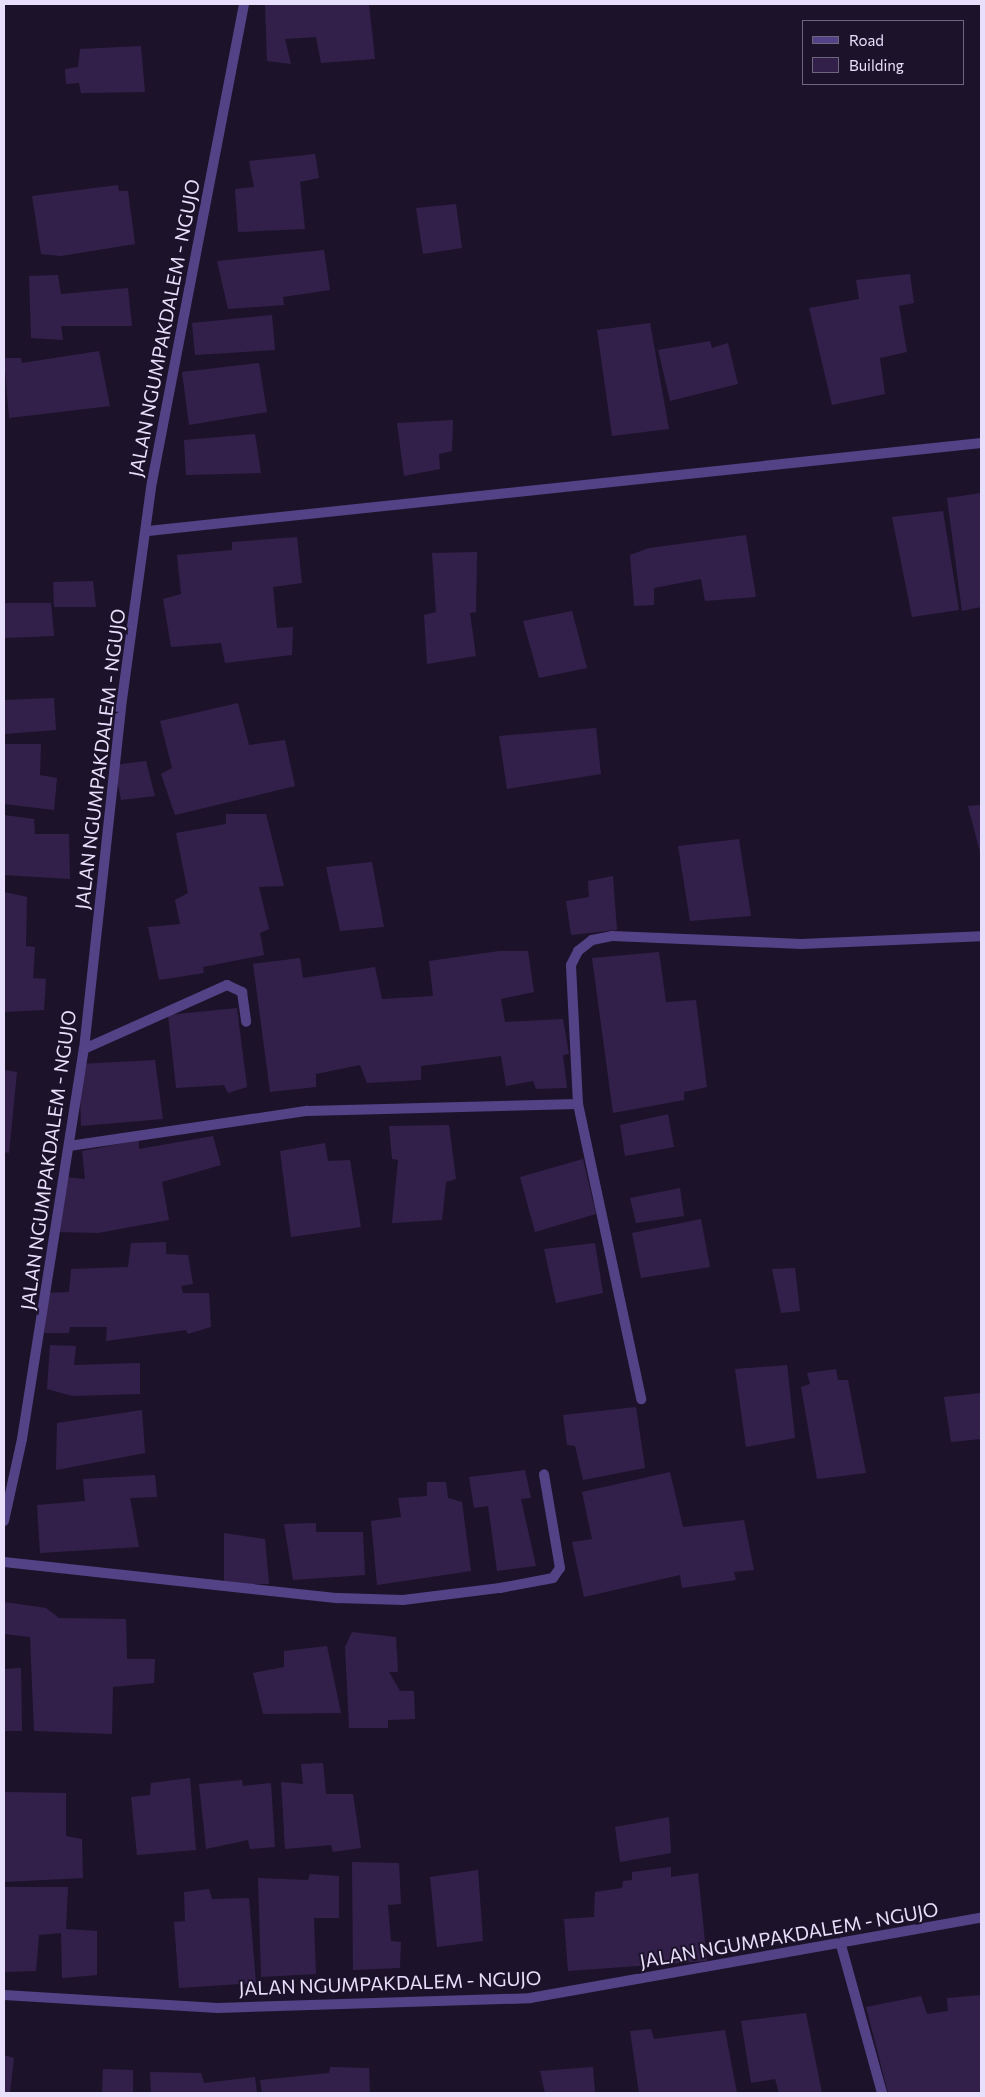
<!DOCTYPE html>
<style>
body{margin:0}
#map{position:relative;width:985px;height:2097px;overflow:hidden;background:#1c132a;font-family:Commissioner,sans-serif}
div>[style]{position:absolute}
[style*='--x']{left:calc(var(--x)*1px);top:calc(var(--y)*1px);width:calc(var(--w)*1px);rotate:calc(var(--a)*1deg)}
.building>*{inset:0;background:#32204a}
.minor>*{height:10px;margin:-5px;padding:0 5px;transform-origin:5px;border-radius:5px;background:#534286}
.tertiary>*{height:10px;margin:-5px;padding:0 5px;transform-origin:5px;border-radius:5px;background:#534286}
span{translate:-50% -50%;white-space:nowrap;text-align:center;line-height:1.15;-webkit-text-stroke:4px #1c132a;paint-order:stroke}
.street-label{font-size:19px;color:#e8dffd}
.frame{position:absolute;inset:0;border:5px solid #e8dffd;pointer-events:none}
.legend{position:absolute;left:802px;top:20px;width:162px;height:65px;box-sizing:border-box;background:#1c132a;border:1px solid #6e657e;margin:0;padding:6px 9px;list-style:none;font-size:15px;color:#e8dffd}
.legend li{display:flex;align-items:center;gap:10px;height:25px}
.legend b{width:25px;border:1px solid #6e657e}
</style>
<div id="map">
<div class="building">
<div style="clip-path:polygon(265px 4px,369px 4px,375px 59px,321px 63px,316px 37px,285px 39px,291px 64px,267px 61px)"></div>
<div style="clip-path:polygon(141px 46px,145px 92px,81px 93px,79px 83px,66px 84px,65px 69px,78px 67px,80px 49px)"></div>
<div style="clip-path:polygon(315px 154px,319px 178px,300px 182px,305px 229px,238px 232px,235px 189px,254px 187px,249px 161px)"></div>
<div style="clip-path:polygon(118px 185px,119px 191px,128px 191px,135px 244px,61px 256px,41px 254px,32px 196px)"></div>
<div style="clip-path:polygon(456px 204px,462px 248px,423px 254px,416px 208px)"></div>
<div style="clip-path:polygon(324px 250px,330px 290px,283px 297px,284px 305px,228px 309px,217px 261px)"></div>
<div style="clip-path:polygon(910px 274px,914px 303px,899px 306px,907px 352px,880px 358px,885px 394px,832px 405px,809px 308px,859px 299px,856px 280px)"></div>
<div style="clip-path:polygon(58px 275px,61px 294px,128px 288px,132px 326px,61px 326px,63px 340px,31px 338px,29px 276px)"></div>
<div style="clip-path:polygon(272px 315px,275px 350px,195px 355px,192px 323px)"></div>
<div style="clip-path:polygon(650px 323px,669px 429px,612px 436px,597px 330px)"></div>
<div style="clip-path:polygon(710px 341px,712px 348px,728px 343px,738px 384px,670px 401px,658px 350px)"></div>
<div style="clip-path:polygon(99px 351px,110px 406px,9px 418px,4px 358px,21px 358px,22px 363px)"></div>
<div style="clip-path:polygon(259px 363px,267px 412px,189px 425px,182px 372px)"></div>
<div style="clip-path:polygon(453px 420px,452px 451px,439px 454px,440px 469px,404px 476px,397px 423px)"></div>
<div style="clip-path:polygon(255px 434px,261px 473px,186px 475px,184px 440px)"></div>
<div style="clip-path:polygon(981px 493px,981px 607px,962px 611px,947px 498px)"></div>
<div style="clip-path:polygon(943px 511px,959px 610px,912px 617px,892px 517px)"></div>
<div style="clip-path:polygon(746px 535px,756px 597px,705px 601px,701px 579px,654px 588px,654px 605px,634px 606px,630px 555px,649px 548px)"></div>
<div style="clip-path:polygon(297px 537px,302px 583px,273px 587px,277px 628px,293px 627px,292px 655px,225px 663px,221px 643px,171px 647px,163px 599px,181px 594px,177px 555px,232px 550px,232px 542px)"></div>
<div style="clip-path:polygon(477px 552px,476px 612px,470px 613px,476px 656px,427px 664px,424px 615px,436px 612px,432px 553px)"></div>
<div style="clip-path:polygon(93px 581px,96px 607px,54px 607px,53px 582px)"></div>
<div style="clip-path:polygon(4px 603px,51px 603px,54px 636px,4px 638px)"></div>
<div style="clip-path:polygon(572px 611px,587px 668px,539px 678px,523px 621px)"></div>
<div style="clip-path:polygon(54px 698px,56px 730px,4px 734px,4px 700px)"></div>
<div style="clip-path:polygon(238px 703px,249px 745px,285px 740px,295px 786px,175px 815px,161px 774px,172px 768px,160px 721px)"></div>
<div style="clip-path:polygon(596px 728px,601px 774px,507px 789px,499px 736px)"></div>
<div style="clip-path:polygon(4px 744px,41px 744px,40px 775px,57px 778px,54px 810px,4px 804px)"></div>
<div style="clip-path:polygon(146px 761px,155px 796px,121px 800px,114px 765px)"></div>
<div style="clip-path:polygon(981px 805px,981px 856px,968px 806px)"></div>
<div style="clip-path:polygon(226px 814px,266px 814px,284px 886px,259px 887px,269px 929px,260px 933px,264px 955px,203px 967px,204px 973px,159px 980px,148px 927px,180px 924px,175px 900px,188px 893px,176px 833px,226px 824px)"></div>
<div style="clip-path:polygon(4px 815px,34px 819px,35px 834px,69px 834px,70px 879px,4px 875px)"></div>
<div style="clip-path:polygon(739px 839px,751px 916px,690px 921px,678px 846px)"></div>
<div style="clip-path:polygon(372px 862px,384px 927px,340px 931px,326px 867px)"></div>
<div style="clip-path:polygon(613px 876px,617px 930px,571px 935px,566px 901px,589px 897px,588px 881px)"></div>
<div style="clip-path:polygon(4px 892px,27px 897px,26px 946px,35px 947px,33px 978px,46px 979px,44px 1010px,4px 1012px)"></div>
<div style="clip-path:polygon(499px 951px,528px 951px,534px 992px,501px 999px,505px 1022px,563px 1019px,569px 1054px,563px 1055px,567px 1088px,536px 1089px,533px 1081px,506px 1086px,501px 1056px,421px 1066px,421px 1080px,367px 1083px,360px 1065px,316px 1074px,316px 1087px,270px 1092px,253px 964px,300px 958px,303px 978px,375px 967px,382px 999px,433px 996px,429px 961px)"></div>
<div style="clip-path:polygon(659px 952px,666px 1002px,696px 1000px,707px 1087px,684px 1092px,684px 1100px,613px 1113px,592px 958px)"></div>
<div style="clip-path:polygon(237px 1008px,247px 1087px,228px 1093px,224px 1085px,176px 1088px,168px 1015px)"></div>
<div style="clip-path:polygon(155px 1060px,163px 1119px,81px 1126px,79px 1064px)"></div>
<div style="clip-path:polygon(4px 1070px,17px 1072px,9px 1153px,4px 1152px)"></div>
<div style="clip-path:polygon(668px 1114px,674px 1147px,625px 1156px,620px 1125px)"></div>
<div style="clip-path:polygon(449px 1125px,456px 1179px,446px 1182px,442px 1220px,392px 1223px,398px 1160px,392px 1159px,389px 1126px)"></div>
<div style="clip-path:polygon(213px 1136px,221px 1165px,162px 1182px,169px 1220px,98px 1233px,57px 1232px,65px 1177px,85px 1179px,82px 1151px,139px 1140px,139px 1149px)"></div>
<div style="clip-path:polygon(325px 1143px,328px 1161px,350px 1160px,361px 1227px,291px 1237px,280px 1151px)"></div>
<div style="clip-path:polygon(583px 1159px,596px 1214px,535px 1232px,520px 1177px)"></div>
<div style="clip-path:polygon(680px 1188px,684px 1216px,636px 1223px,630px 1198px)"></div>
<div style="clip-path:polygon(701px 1219px,710px 1267px,641px 1278px,632px 1233px)"></div>
<div style="clip-path:polygon(166px 1242px,166px 1254px,188px 1255px,193px 1284px,181px 1286px,183px 1293px,209px 1293px,211px 1327px,188px 1334px,186px 1330px,106px 1341px,107px 1327px,70px 1327px,69px 1333px,44px 1333px,48px 1293px,69px 1292px,71px 1269px,128px 1267px,131px 1243px)"></div>
<div style="clip-path:polygon(595px 1243px,603px 1293px,556px 1303px,544px 1249px)"></div>
<div style="clip-path:polygon(795px 1268px,800px 1311px,781px 1313px,772px 1269px)"></div>
<div style="clip-path:polygon(50px 1345px,76px 1346px,74px 1365px,140px 1363px,140px 1394px,72px 1396px,47px 1389px)"></div>
<div style="clip-path:polygon(787px 1365px,795px 1438px,746px 1447px,735px 1369px)"></div>
<div style="clip-path:polygon(836px 1369px,838px 1380px,848px 1380px,866px 1473px,817px 1479px,801px 1387px,810px 1384px,807px 1373px)"></div>
<div style="clip-path:polygon(981px 1393px,981px 1439px,951px 1442px,944px 1397px)"></div>
<div style="clip-path:polygon(636px 1407px,645px 1468px,583px 1480px,575px 1446px,567px 1445px,563px 1415px)"></div>
<div style="clip-path:polygon(142px 1410px,145px 1453px,56px 1470px,57px 1423px)"></div>
<div style="clip-path:polygon(525px 1470px,531px 1498px,521px 1499px,536px 1566px,497px 1571px,488px 1506px,474px 1508px,469px 1477px)"></div>
<div style="clip-path:polygon(670px 1472px,683px 1527px,744px 1520px,754px 1570px,734px 1572px,736px 1580px,682px 1588px,680px 1575px,584px 1597px,572px 1542px,592px 1539px,582px 1492px)"></div>
<div style="clip-path:polygon(155px 1475px,157px 1497px,130px 1498px,139px 1547px,40px 1553px,37px 1505px,85px 1501px,83px 1479px)"></div>
<div style="clip-path:polygon(427px 1482px,446px 1482px,448px 1498px,462px 1502px,471px 1571px,377px 1585px,371px 1521px,401px 1517px,398px 1498px,427px 1496px)"></div>
<div style="clip-path:polygon(316px 1523px,316px 1532px,363px 1532px,365px 1575px,293px 1580px,284px 1524px)"></div>
<div style="clip-path:polygon(224px 1533px,265px 1539px,269px 1584px,224px 1584px)"></div>
<div style="clip-path:polygon(4px 1602px,46px 1608px,59px 1618px,126px 1619px,127px 1659px,155px 1659px,154px 1683px,113px 1687px,112px 1734px,34px 1731px,30px 1637px,4px 1634px)"></div>
<div style="clip-path:polygon(352px 1632px,396px 1637px,398px 1672px,389px 1672px,400px 1691px,414px 1691px,415px 1719px,388px 1720px,388px 1728px,349px 1728px,345px 1647px)"></div>
<div style="clip-path:polygon(327px 1646px,341px 1713px,263px 1714px,253px 1673px,284px 1667px,284px 1651px)"></div>
<div style="clip-path:polygon(21px 1668px,22px 1731px,4px 1731px,4px 1669px)"></div>
<div style="clip-path:polygon(323px 1763px,326px 1794px,353px 1794px,361px 1848px,333px 1852px,331px 1845px,285px 1849px,281px 1782px,303px 1784px,301px 1764px)"></div>
<div style="clip-path:polygon(190px 1778px,196px 1850px,137px 1855px,131px 1797px,150px 1795px,151px 1783px)"></div>
<div style="clip-path:polygon(242px 1780px,243px 1786px,271px 1783px,275px 1847px,250px 1849px,248px 1840px,206px 1849px,199px 1784px)"></div>
<div style="clip-path:polygon(5px 1792px,66px 1793px,66px 1836px,82px 1839px,83px 1878px,4px 1882px)"></div>
<div style="clip-path:polygon(669px 1817px,671px 1853px,620px 1862px,615px 1827px)"></div>
<div style="clip-path:polygon(352px 1862px,399px 1863px,401px 1904px,388px 1905px,391px 1941px,401px 1942px,400px 1968px,353px 1970px)"></div>
<div style="clip-path:polygon(671px 1867px,671px 1877px,698px 1873px,707px 1961px,568px 1971px,564px 1919px,594px 1917px,595px 1892px,622px 1888px,623px 1881px,632px 1880px,632px 1872px)"></div>
<div style="clip-path:polygon(478px 1870px,483px 1941px,437px 1947px,430px 1877px)"></div>
<div style="clip-path:polygon(310px 1874px,339px 1876px,339px 1918px,314px 1918px,316px 1974px,261px 1977px,258px 1878px,308px 1880px)"></div>
<div style="clip-path:polygon(4px 1887px,68px 1887px,66px 1929px,97px 1931px,97px 1975px,62px 1978px,61px 1933px,39px 1935px,36px 1971px,4px 1972px)"></div>
<div style="clip-path:polygon(209px 1889px,212px 1899px,249px 1898px,256px 1983px,179px 1988px,174px 1922px,185px 1921px,184px 1892px)"></div>
<div style="clip-path:polygon(981px 1995px,981px 2093px,888px 2093px,866px 2007px,921px 1996px,927px 2014px,948px 2011px,947px 1998px)"></div>
<div style="clip-path:polygon(806px 2013px,822px 2093px,779px 2093px,775px 2079px,751px 2083px,741px 2021px)"></div>
<div style="clip-path:polygon(651px 2029px,654px 2039px,725px 2030px,737px 2093px,639px 2093px,630px 2031px)"></div>
<div style="clip-path:polygon(4px 2055px,14px 2058px,10px 2093px,4px 2093px)"></div>
<div style="clip-path:polygon(330px 2067px,369px 2068px,370px 2093px,262px 2093px,260px 2080px,329px 2073px)"></div>
<div style="clip-path:polygon(593px 2067px,595px 2093px,545px 2093px,540px 2071px)"></div>
<div style="clip-path:polygon(103px 2069px,133px 2070px,133px 2093px,102px 2093px)"></div>
<div style="clip-path:polygon(150px 2072px,201px 2073px,204px 2083px,255px 2077px,257px 2093px,151px 2093px)"></div>
</div>
<div class="minor">
<div style="--x:148;--y:531;--w:838;--a:-6.03"></div>
<div style="--x:84;--y:1049;--w:157;--a:-24.1"></div>
<div style="--x:227;--y:985;--w:17;--a:25"></div>
<div style="--x:242;--y:992;--w:30;--a:82"></div>
<div style="--x:578;--y:1104;--w:302;--a:77.9"></div>
<div style="--x:69;--y:1146;--w:241;--a:-8.4"></div>
<div style="--x:307;--y:1111;--w:271;--a:-1.5"></div>
<div style="--x:578;--y:1104;--w:139;--a:-92.9"></div>
<div style="--x:571;--y:965;--w:16;--a:-63"></div>
<div style="--x:578;--y:951;--w:18;--a:-38"></div>
<div style="--x:592;--y:940;--w:20;--a:-11"></div>
<div style="--x:612;--y:936;--w:189;--a:2.4"></div>
<div style="--x:801;--y:944;--w:180;--a:-2.5"></div>
<div style="--x:4;--y:1562;--w:336;--a:6.2"></div>
<div style="--x:338;--y:1598;--w:65;--a:1.8"></div>
<div style="--x:403;--y:1600;--w:98;--a:-7.1"></div>
<div style="--x:500;--y:1588;--w:54;--a:-10.7"></div>
<div style="--x:553;--y:1578;--w:12;--a:-55"></div>
<div style="--x:560;--y:1568;--w:95;--a:-99.7"></div>
<div style="--x:841;--y:1945;--w:154;--a:74.5"></div>
</div>
<div class="tertiary">
<div style="--x:4;--y:1521;--w:84;--a:-77.6"></div>
<div style="--x:22;--y:1439;--w:395;--a:-81"></div>
<div style="--x:84;--y:1049;--w:344;--a:-83.8"></div>
<div style="--x:121;--y:707;--w:227;--a:-82.2"></div>
<div style="--x:152;--y:482;--w:487;--a:-79.1"></div>
<div style="--x:4;--y:1995;--w:214;--a:3.5"></div>
<div style="--x:218;--y:2008;--w:312;--a:-1.8"></div>
<div style="--x:530;--y:1998;--w:458;--a:-10.1"></div>
</div>
<div class="street-label">
<span style="left:164px;top:328px;rotate:-79deg">JALAN NGUMPAKDALEM - NGUJO</span>
<span style="left:100px;top:759px;rotate:-83deg">JALAN NGUMPAKDALEM - NGUJO</span>
<span style="left:48px;top:1160px;rotate:-82deg">JALAN NGUMPAKDALEM - NGUJO</span>
<span style="left:789px;top:1935px;rotate:-10deg">JALAN NGUMPAKDALEM - NGUJO</span>
<span style="left:390px;top:1983px;rotate:-2deg">JALAN NGUMPAKDALEM - NGUJO</span>
</div>
<div class="frame"></div>
<ul class="legend">
<li><b style="height:6px;background:#534286"></b>Road</li>
<li><b style="height:14px;background:#32204a"></b>Building</li>
</ul>
</div>
